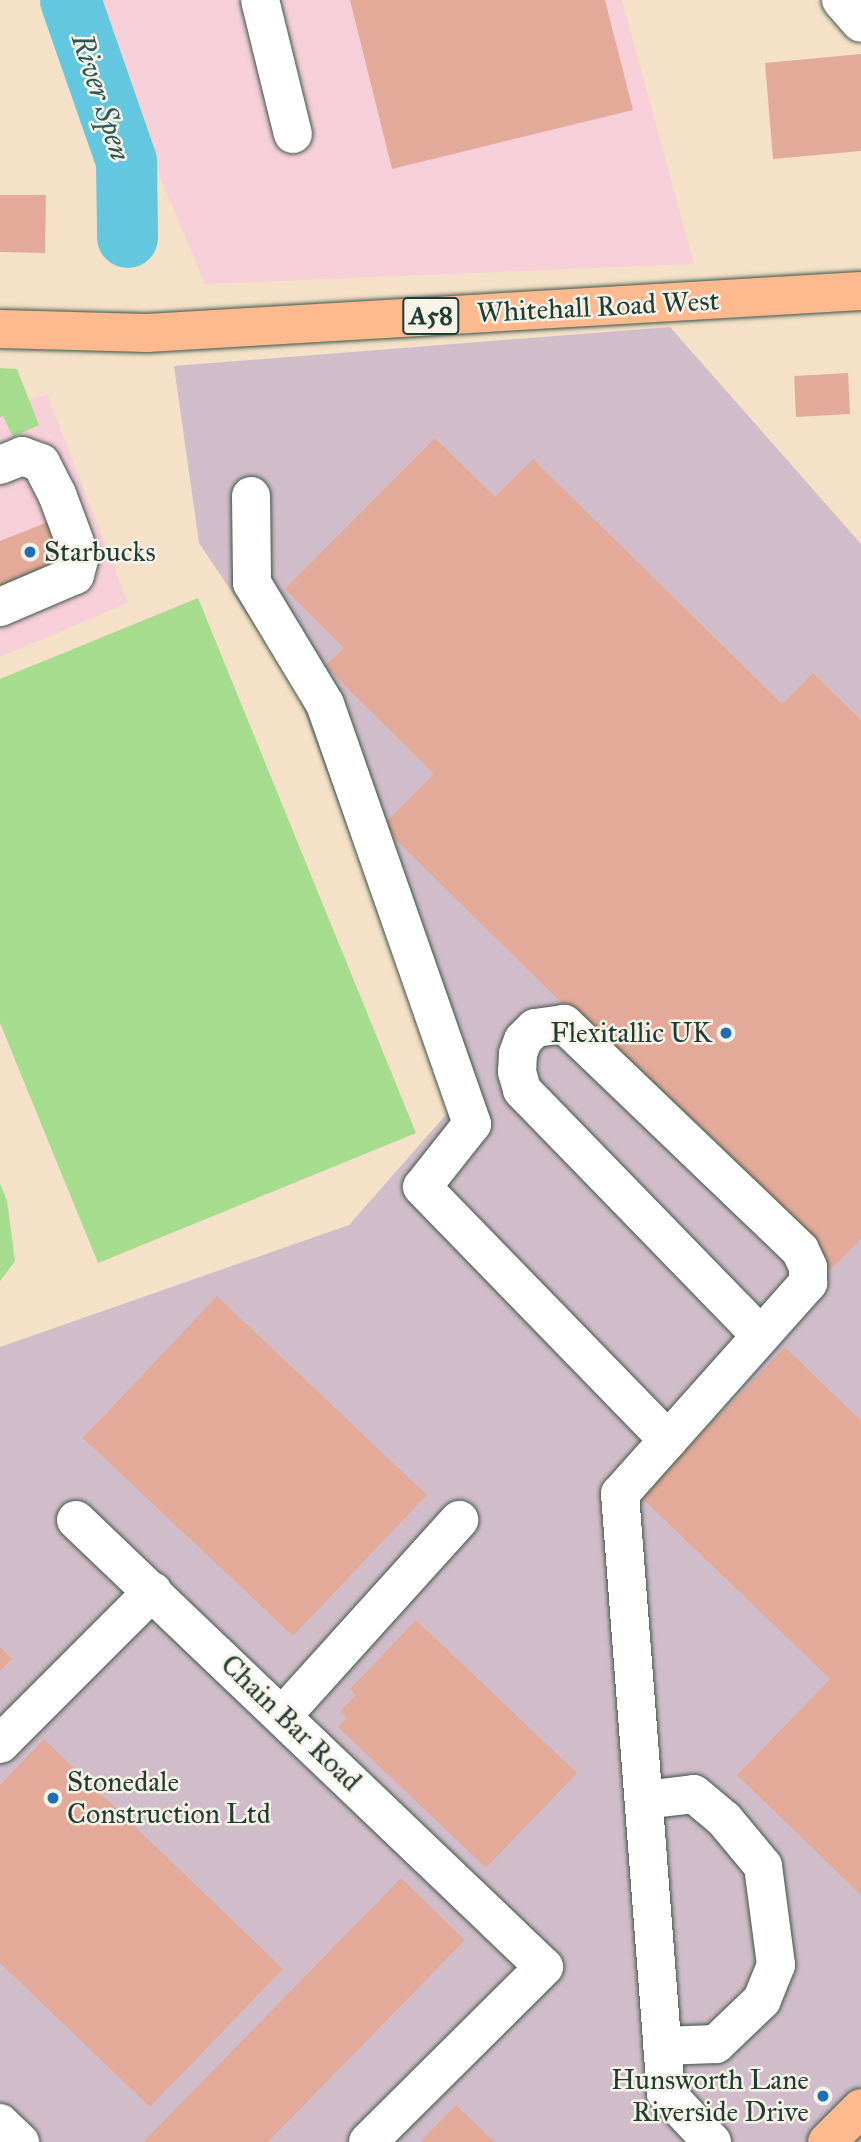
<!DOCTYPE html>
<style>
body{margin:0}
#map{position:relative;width:861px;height:2142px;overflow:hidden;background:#f4e1c8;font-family:"IM FELL Great Primer",serif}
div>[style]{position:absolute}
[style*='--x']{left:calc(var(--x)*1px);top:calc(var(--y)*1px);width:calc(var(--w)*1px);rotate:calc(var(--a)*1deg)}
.built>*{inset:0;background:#f6cfd8}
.industrial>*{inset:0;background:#d1bdca}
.green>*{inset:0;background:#a5dc8d}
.river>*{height:61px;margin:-30.5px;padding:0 30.5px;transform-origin:30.5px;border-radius:30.5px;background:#63c7e0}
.building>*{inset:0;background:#e4aa99}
.roads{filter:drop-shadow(0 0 2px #3f564a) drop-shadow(0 0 2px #3f564a)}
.minor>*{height:38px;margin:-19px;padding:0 19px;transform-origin:19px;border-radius:19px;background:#fff}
.major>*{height:38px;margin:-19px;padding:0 19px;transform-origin:19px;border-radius:19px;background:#fcba8e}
.dots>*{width:19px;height:19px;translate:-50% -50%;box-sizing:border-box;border:4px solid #f7f3e8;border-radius:50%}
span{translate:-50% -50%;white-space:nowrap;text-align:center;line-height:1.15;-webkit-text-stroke:5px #f7f3e8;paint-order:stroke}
.shield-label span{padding:2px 5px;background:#f7f3e8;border:2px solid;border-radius:5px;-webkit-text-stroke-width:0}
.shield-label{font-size:26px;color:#1f3d34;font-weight:700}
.street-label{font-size:28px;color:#1f3d34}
.poi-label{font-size:28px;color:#1f3d34}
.left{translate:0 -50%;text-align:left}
.right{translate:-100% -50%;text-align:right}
.water-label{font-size:30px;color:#2d5956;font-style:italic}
</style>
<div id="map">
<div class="built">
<div style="clip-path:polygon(86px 0,622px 0,694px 264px,205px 284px)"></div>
<div style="clip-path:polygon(47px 394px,128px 603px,0 657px,0 410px)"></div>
</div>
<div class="industrial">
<div style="clip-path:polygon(670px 327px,861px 544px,861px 2142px,0 2142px,0 1347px,349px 1225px,451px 1109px,295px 686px,199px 543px,174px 366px)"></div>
</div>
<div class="green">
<div style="clip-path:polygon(0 368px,17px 369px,39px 425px,13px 437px,3px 416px,0 417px)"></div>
<div style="clip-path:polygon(198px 598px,416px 1133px,98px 1263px,0 1023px,0 679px)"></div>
<div style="clip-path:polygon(0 1183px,7px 1201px,15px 1261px,0 1281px)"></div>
</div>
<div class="river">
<div style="--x:70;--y:0;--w:170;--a:70.8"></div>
<div style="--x:126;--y:161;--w:76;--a:89.2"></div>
</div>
<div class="building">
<div style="clip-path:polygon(350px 0,605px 0,633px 110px,392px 169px)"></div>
<div style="clip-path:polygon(861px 54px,861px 151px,773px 159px,765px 63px)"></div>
<div style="clip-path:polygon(0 195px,46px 195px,45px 253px,0 252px)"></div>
<div style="clip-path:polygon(848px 373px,850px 414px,796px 417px,794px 376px)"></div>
<div style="clip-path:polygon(435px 438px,495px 497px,533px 459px,782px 704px,813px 673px,861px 720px,861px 1239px,831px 1269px,382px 826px,434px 774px,325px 666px,344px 648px,285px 589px)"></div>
<div style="clip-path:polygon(48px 522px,65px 564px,0 598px,0 541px)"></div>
<div style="clip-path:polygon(217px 1296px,427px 1495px,293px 1636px,83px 1438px)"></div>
<div style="clip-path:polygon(785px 1347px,861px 1421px,861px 1895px,737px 1775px,830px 1679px,641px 1497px)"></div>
<div style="clip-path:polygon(416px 1620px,577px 1773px,486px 1868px,338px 1727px,347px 1718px,340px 1711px,356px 1695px,350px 1689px)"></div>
<div style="clip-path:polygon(0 1647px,12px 1659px,0 1671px)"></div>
<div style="clip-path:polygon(44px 1739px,283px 1969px,150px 2107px,0 1963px,0 1785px)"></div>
<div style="clip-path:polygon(401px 1878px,465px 1940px,268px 2142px,143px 2142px)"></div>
<div style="clip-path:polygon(456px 2105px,495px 2142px,420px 2142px)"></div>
</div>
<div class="roads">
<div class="minor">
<div style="--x:260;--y:0;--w:138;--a:76.2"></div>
<div style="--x:841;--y:0;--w:30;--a:49"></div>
<div style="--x:0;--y:465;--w:24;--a:-22"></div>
<div style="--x:22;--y:456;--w:20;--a:20"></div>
<div style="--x:41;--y:463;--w:35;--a:63"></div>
<div style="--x:57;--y:494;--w:66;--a:69.6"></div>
<div style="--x:80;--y:556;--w:20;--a:105"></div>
<div style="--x:75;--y:575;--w:82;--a:156.9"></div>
<div style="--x:251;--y:496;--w:87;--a:89.3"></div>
<div style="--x:252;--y:583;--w:141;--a:58.9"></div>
<div style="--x:325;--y:704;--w:445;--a:70.7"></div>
<div style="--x:472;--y:1124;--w:80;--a:128.4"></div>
<div style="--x:422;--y:1187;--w:353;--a:45.8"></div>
<div style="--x:76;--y:1520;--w:647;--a:43.69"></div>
<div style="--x:544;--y:1967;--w:248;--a:135.2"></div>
<div style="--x:283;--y:1715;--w:263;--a:-47.9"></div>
<div style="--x:0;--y:1744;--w:216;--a:-45"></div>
<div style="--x:644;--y:1800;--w:50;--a:-6.8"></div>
<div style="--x:694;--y:1794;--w:39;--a:40"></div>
<div style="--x:724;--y:1819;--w:61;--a:50.3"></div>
<div style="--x:763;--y:1866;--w:100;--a:82.5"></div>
<div style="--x:776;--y:1965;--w:38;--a:112"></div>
<div style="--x:762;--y:2000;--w:64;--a:136.3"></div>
<div style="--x:716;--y:2044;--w:54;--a:177.9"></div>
<div style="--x:0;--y:2123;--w:28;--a:44"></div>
<div style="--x:712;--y:2142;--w:67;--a:-133.2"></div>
<div style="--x:666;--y:2093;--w:601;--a:-94.39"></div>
<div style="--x:620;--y:1494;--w:283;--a:-48.3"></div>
<div style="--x:808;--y:1283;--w:16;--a:-90"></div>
<div style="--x:808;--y:1267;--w:19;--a:-115"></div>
<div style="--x:800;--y:1250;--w:327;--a:-136.2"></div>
<div style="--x:564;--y:1024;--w:29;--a:172"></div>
<div style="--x:535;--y:1028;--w:17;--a:135"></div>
<div style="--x:523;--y:1040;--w:15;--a:110"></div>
<div style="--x:518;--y:1054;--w:18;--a:93"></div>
<div style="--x:517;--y:1072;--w:19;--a:74"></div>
<div style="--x:522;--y:1090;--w:342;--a:45.8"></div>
</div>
<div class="major">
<div style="--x:0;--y:329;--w:147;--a:1.6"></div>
<div style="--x:147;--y:333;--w:715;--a:-3.37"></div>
<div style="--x:827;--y:2142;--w:48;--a:-45"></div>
</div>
</div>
<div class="dots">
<div style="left:30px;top:552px;background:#1f6fb2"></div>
<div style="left:726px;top:1033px;background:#1f6fb2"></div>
<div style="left:53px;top:1798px;background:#1f6fb2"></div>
<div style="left:823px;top:2096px;background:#1f6fb2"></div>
</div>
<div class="shield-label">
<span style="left:431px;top:316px">A58</span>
</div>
<div class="street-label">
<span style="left:598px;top:307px;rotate:-3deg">Whitehall Road West</span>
<span style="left:291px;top:1723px;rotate:44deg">Chain Bar Road</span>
</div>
<div class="poi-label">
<span class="left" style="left:44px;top:552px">Starbucks</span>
<span class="right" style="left:712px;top:1033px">Flexitallic UK</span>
<span class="left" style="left:67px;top:1798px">Stonedale<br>Construction Ltd</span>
<span class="right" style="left:809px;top:2096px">Hunsworth Lane<br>Riverside Drive</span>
</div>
<div class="water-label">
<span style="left:101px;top:97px;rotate:72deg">River Spen</span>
</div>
</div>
